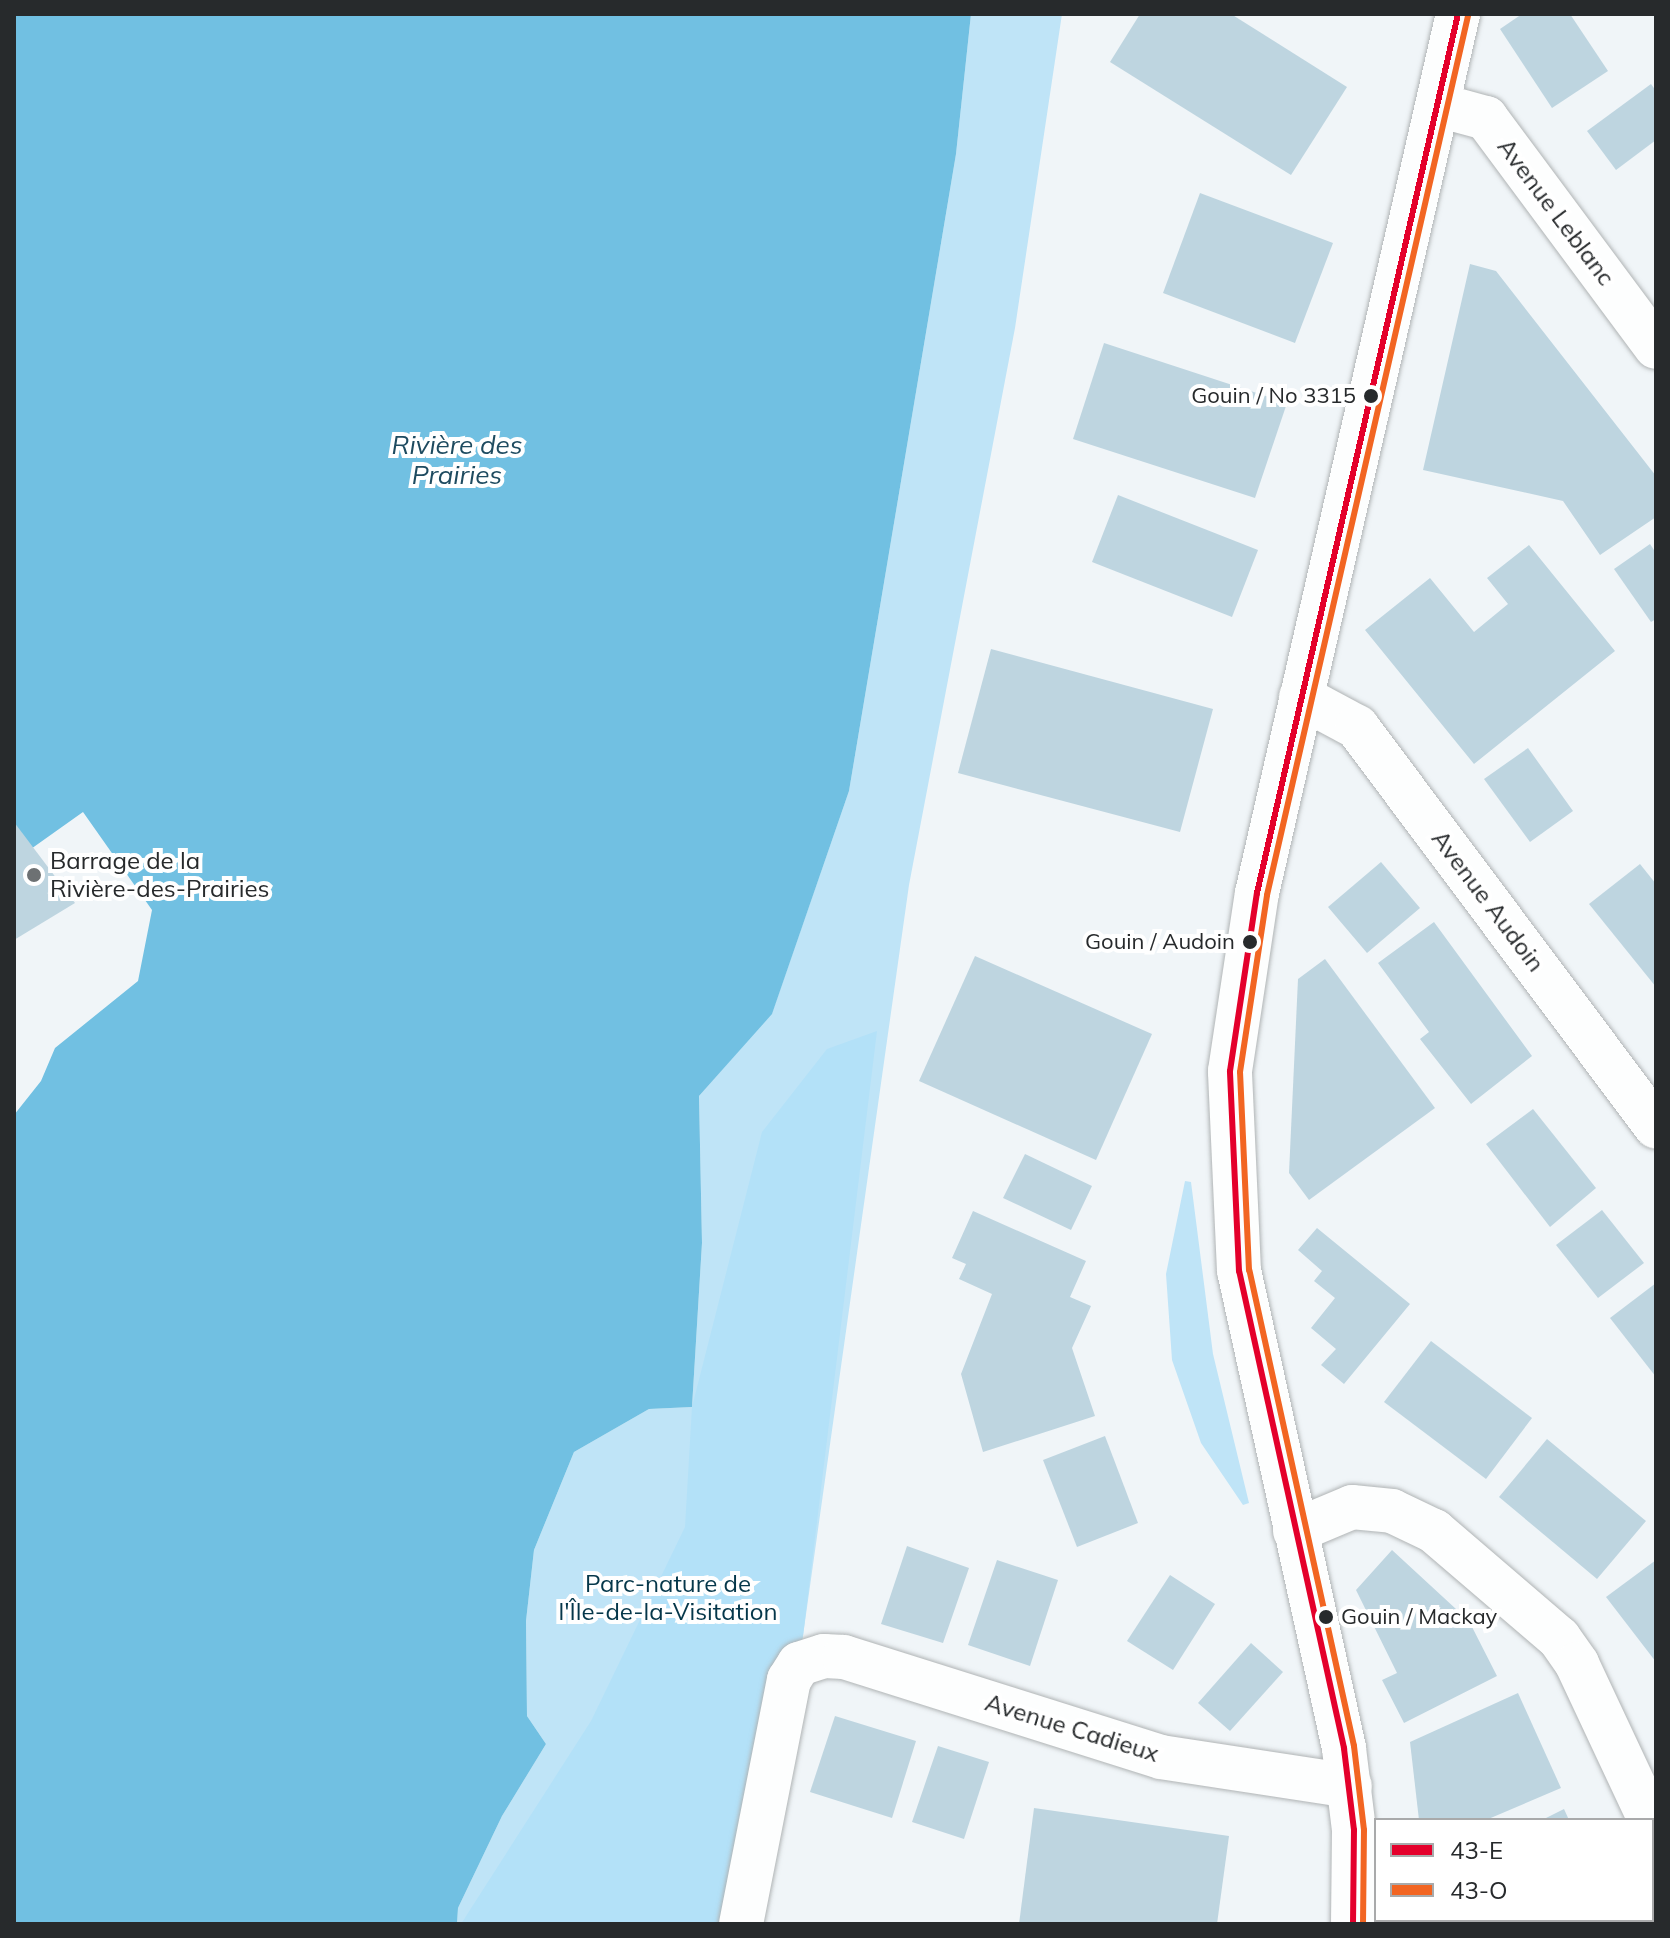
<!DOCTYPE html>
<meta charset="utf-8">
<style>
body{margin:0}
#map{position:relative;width:1670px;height:1938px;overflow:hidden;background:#f0f5f8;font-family:Mulish,sans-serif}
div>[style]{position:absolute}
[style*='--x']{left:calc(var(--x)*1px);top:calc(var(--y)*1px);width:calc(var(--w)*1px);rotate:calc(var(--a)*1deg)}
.green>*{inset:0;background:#bfe4f7}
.forest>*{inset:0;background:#b3e1f8}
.water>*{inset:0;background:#71c0e2}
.building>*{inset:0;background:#bed5e0}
.roads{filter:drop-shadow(0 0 2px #b0b4b5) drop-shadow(0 0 2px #b0b4b5)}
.minor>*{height:44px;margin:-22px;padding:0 22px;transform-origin:22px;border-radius:22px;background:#fdfefe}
.bus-1>*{height:6px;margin:-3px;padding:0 3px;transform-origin:3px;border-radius:3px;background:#e4002b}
.bus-2>*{height:6px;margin:-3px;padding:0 3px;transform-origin:3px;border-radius:3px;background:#f26522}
.dots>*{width:22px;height:22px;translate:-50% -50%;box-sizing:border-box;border:4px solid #fff;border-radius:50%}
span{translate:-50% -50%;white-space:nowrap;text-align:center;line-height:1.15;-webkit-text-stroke:8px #fff;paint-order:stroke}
.bus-label{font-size:22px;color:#272a2c}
.right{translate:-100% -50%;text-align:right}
.left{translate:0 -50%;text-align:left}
.street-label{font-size:24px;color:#272a2c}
.poi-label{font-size:24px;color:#272a2c}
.park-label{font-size:24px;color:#05374a}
.water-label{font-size:26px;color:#1e4b60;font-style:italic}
.frame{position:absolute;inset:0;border:16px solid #272a2c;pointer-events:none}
.legend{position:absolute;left:1374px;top:1818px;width:280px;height:104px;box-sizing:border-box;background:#fff;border:2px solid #a9aaab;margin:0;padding:10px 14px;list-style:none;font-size:24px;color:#272a2c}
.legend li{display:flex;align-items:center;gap:16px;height:40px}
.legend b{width:40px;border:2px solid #a9aaab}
</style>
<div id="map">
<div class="green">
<div style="clip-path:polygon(971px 14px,1062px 14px,1015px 328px,909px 885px,799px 1664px,746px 1924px,457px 1924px,458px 1908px,502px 1816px,546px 1744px,527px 1716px,526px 1621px,534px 1550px,574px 1452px,649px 1409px,692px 1407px,702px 1243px,699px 1096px,772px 1013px,849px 791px,956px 154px)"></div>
<div style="clip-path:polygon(1185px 1181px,1191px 1182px,1213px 1354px,1249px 1503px,1243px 1505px,1201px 1443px,1172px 1360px,1166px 1274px)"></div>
</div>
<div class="forest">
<div style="clip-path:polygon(877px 1031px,803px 1636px,735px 1924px,461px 1924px,591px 1721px,685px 1527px,692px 1407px,762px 1132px,827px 1049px)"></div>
</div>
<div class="water">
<div style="clip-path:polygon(14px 14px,971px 14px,956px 154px,849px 791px,772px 1014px,699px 1096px,702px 1243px,692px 1407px,649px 1409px,574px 1452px,534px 1550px,526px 1621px,527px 1716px,546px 1744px,502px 1816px,458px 1908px,457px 1924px,14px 1924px,14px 1115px,41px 1081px,55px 1048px,138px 981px,152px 910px,83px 812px,14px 861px)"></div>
</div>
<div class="building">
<div style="clip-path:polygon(1140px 14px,1231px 14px,1347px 87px,1291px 175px,1110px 62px)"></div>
<div style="clip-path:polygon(1522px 14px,1570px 14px,1608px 71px,1552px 108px,1500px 29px)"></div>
<div style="clip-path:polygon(1651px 84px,1656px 91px,1656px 140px,1616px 170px,1587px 131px)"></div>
<div style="clip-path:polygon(1200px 193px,1333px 243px,1295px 343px,1163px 293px)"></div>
<div style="clip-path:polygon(1470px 264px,1496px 271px,1656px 476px,1656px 517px,1600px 555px,1563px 501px,1423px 470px)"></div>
<div style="clip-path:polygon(1104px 343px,1287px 403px,1255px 498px,1073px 439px)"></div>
<div style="clip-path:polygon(1118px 495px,1258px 550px,1232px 617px,1092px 562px)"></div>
<div style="clip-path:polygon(1650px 544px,1656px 553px,1656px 619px,1651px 622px,1614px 569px)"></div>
<div style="clip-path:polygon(1529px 545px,1615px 651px,1474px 764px,1365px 630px,1430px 578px,1474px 632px,1508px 604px,1487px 578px)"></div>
<div style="clip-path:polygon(991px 649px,1213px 709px,1180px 832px,958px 773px)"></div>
<div style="clip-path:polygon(1528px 748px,1573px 811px,1530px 842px,1484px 779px)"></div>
<div style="clip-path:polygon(14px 822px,75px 903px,14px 940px)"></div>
<div style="clip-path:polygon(1381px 862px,1420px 908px,1367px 953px,1328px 907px)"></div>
<div style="clip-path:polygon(1640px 864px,1656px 884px,1656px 987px,1589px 904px)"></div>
<div style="clip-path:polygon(1434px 922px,1532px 1056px,1471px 1104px,1420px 1039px,1429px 1032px,1378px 963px)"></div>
<div style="clip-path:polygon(975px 956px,1152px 1034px,1096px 1160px,919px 1081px)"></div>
<div style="clip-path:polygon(1325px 959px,1435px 1108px,1309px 1200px,1289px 1173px,1298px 979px)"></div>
<div style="clip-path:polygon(1533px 1109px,1596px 1188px,1550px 1227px,1486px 1144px)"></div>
<div style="clip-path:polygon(1025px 1154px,1092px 1186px,1071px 1230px,1003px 1198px)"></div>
<div style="clip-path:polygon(1602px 1210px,1644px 1263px,1598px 1298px,1556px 1245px)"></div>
<div style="clip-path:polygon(973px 1211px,1086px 1261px,1070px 1297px,1091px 1306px,1072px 1348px,1095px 1416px,983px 1452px,961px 1374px,992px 1294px,959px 1279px,966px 1264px,952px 1258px)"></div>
<div style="clip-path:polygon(1317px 1228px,1410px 1304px,1344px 1384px,1321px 1365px,1336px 1349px,1311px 1328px,1335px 1298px,1314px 1281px,1322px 1271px,1298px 1250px)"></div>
<div style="clip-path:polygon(1656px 1283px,1656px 1377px,1610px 1318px)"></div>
<div style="clip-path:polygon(1431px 1341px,1532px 1418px,1486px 1479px,1384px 1402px)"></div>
<div style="clip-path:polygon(1105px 1436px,1138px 1523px,1077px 1547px,1043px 1460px)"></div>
<div style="clip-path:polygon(1547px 1439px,1646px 1521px,1597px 1579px,1499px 1497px)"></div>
<div style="clip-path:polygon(907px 1546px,969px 1568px,943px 1643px,881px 1624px)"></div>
<div style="clip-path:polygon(1392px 1550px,1469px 1621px,1497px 1676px,1404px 1723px,1382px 1680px,1397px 1673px,1356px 1590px)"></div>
<div style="clip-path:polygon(997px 1560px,1058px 1580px,1030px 1666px,968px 1645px)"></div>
<div style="clip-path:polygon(1656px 1560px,1656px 1662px,1606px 1597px)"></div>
<div style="clip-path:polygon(1170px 1575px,1215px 1604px,1173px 1670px,1127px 1641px)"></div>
<div style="clip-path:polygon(1251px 1643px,1283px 1672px,1230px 1731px,1198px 1703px)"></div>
<div style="clip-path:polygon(1518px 1693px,1561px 1788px,1486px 1820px,1419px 1820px,1410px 1742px)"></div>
<div style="clip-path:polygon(835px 1716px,916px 1741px,892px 1818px,810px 1792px)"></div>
<div style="clip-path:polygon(938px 1746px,989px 1762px,964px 1839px,912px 1822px)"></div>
<div style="clip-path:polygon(1034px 1808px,1229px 1836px,1217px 1924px,1019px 1924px)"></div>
<div style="clip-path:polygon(1564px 1809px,1569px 1820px,1542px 1820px)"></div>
<div style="clip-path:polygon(1415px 1920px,1483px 1920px,1484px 1924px,1415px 1924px)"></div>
<div style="clip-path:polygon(1544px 1920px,1619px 1920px,1621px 1924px,1546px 1924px)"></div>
</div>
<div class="roads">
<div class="minor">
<div style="--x:1438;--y:105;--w:50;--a:15.2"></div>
<div style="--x:1486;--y:118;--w:285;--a:53.4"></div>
<div style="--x:1301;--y:697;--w:64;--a:28.2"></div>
<div style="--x:1357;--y:727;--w:499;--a:53.2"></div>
<div style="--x:1295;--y:1531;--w:62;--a:-22.8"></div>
<div style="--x:1352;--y:1507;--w:40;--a:5.7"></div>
<div style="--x:1392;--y:1511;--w:47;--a:25.5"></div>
<div style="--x:1434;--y:1531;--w:165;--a:40.6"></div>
<div style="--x:1559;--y:1638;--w:32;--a:55"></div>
<div style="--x:1577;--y:1664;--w:172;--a:64.9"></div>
<div style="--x:741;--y:1924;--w:249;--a:-78.9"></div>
<div style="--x:789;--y:1680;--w:19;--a:-58"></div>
<div style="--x:799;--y:1664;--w:26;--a:-18"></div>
<div style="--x:824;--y:1656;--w:20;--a:3"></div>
<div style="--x:844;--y:1657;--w:332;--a:17.5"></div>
<div style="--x:1161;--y:1757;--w:191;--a:8.7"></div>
<div style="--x:1353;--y:1924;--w:94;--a:-89.4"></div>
<div style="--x:1354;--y:1830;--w:83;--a:-97"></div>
<div style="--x:1344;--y:1748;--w:488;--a:-102.4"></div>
<div style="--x:1239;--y:1271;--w:200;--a:-92.6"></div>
<div style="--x:1230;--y:1071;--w:180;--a:-81.4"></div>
<div style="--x:1257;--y:893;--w:902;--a:-77.12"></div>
</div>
</div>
<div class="bus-1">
<div style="--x:1353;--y:1924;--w:94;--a:-89.4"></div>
<div style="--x:1354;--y:1830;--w:83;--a:-97"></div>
<div style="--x:1344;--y:1748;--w:488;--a:-102.4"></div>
<div style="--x:1239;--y:1271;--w:200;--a:-92.6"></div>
<div style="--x:1230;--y:1071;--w:180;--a:-81.4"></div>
<div style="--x:1257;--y:893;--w:902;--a:-77.12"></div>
</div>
<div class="bus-2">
<div style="--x:1363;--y:1924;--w:94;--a:-89.4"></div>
<div style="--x:1364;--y:1830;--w:85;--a:-96.8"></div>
<div style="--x:1354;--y:1746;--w:487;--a:-102.4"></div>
<div style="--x:1249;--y:1270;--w:198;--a:-92.6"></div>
<div style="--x:1240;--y:1072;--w:179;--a:-81.3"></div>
<div style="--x:1267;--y:895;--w:902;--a:-77.12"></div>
</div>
<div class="dots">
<div style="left:1371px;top:396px;background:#272a2c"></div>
<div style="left:34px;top:875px;background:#6d7173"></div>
<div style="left:1250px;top:942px;background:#272a2c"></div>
<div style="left:1326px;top:1617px;background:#272a2c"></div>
</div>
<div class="bus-label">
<span class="right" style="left:1356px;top:396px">Gouin / No 3315</span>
<span class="right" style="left:1235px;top:942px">Gouin / Audoin</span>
<span class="left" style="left:1341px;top:1617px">Gouin / Mackay</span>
</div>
<div class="street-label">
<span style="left:1556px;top:212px;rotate:53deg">Avenue Leblanc</span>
<span style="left:1488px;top:901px;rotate:53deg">Avenue Audoin</span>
<span style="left:1072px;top:1728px;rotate:17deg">Avenue Cadieux</span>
</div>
<div class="poi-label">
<span class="left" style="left:50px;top:875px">Barrage de la<br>Rivière-des-Prairies</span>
</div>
<div class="park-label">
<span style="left:668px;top:1598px">Parc-nature de<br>l'Île-de-la-Visitation</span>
</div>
<div class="water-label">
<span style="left:457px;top:460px">Rivière des<br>Prairies</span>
</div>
<div class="frame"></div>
<ul class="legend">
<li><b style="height:10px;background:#e4002b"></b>43-E</li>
<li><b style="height:10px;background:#f26522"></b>43-O</li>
</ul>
</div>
